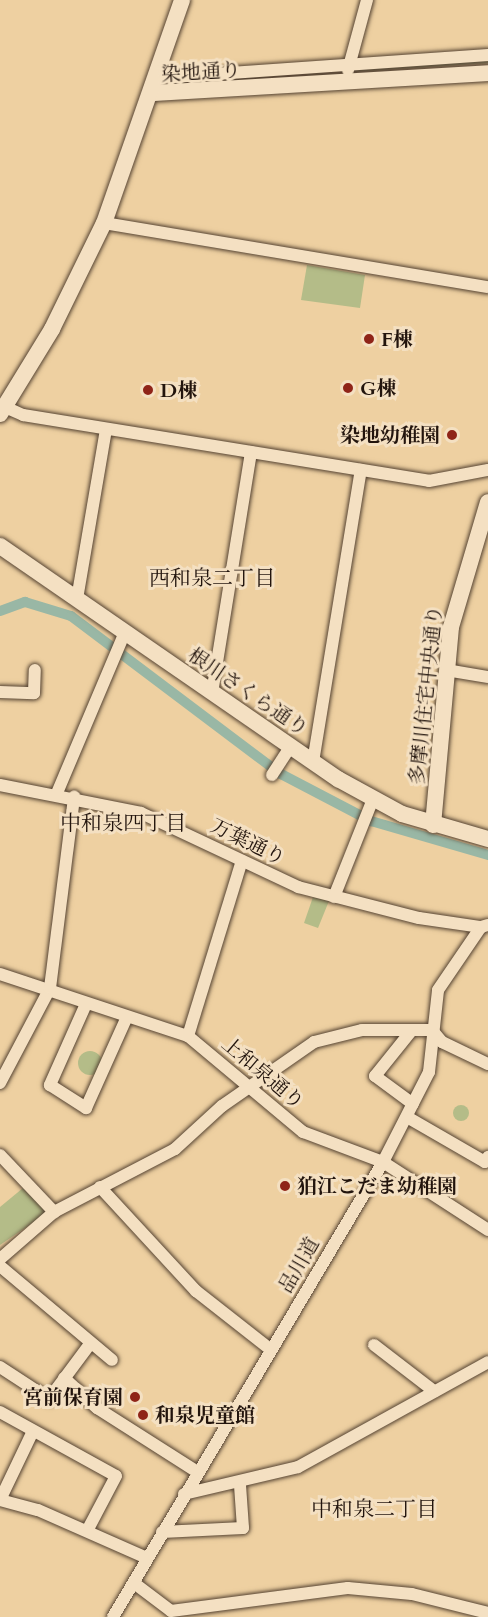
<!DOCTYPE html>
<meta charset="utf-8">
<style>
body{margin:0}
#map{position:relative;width:488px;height:1617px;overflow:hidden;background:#eed0a1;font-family:Cardo,"Noto Serif JP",serif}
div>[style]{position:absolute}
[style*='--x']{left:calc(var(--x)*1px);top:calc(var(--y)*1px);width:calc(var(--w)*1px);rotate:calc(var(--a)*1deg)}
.green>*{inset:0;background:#b4bc88}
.round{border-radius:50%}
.canal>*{height:10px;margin:-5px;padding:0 5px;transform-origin:5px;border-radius:5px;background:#99b7a5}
.roads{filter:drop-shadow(0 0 2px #554332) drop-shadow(0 0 2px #554332)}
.street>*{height:12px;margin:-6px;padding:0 6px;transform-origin:6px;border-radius:6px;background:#f4e0c2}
.secondary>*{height:16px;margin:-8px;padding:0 8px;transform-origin:8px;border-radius:8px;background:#f4e0c2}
.dots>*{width:16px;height:16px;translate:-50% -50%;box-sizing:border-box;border:3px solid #f4e0c2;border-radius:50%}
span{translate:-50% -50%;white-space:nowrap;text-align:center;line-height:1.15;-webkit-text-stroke:6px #f4e0c2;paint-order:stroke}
.street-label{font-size:20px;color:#22140d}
.poi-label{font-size:20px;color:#22140d;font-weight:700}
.left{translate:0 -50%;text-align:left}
.right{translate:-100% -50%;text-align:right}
.neighbourhood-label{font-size:21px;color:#22140d}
</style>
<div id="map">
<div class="green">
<div style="clip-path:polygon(488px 58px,488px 63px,351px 72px,351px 69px)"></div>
<div style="clip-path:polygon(307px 265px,365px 275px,360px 308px,301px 300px)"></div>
<div style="clip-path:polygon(313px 897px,329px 901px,318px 928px,304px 923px)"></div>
<div class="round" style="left:78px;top:1051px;width:24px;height:24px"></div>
<div class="round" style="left:453px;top:1105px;width:16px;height:16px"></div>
<div style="clip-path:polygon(23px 1188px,47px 1213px,0 1245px,0 1207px)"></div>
</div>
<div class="canal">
<div style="--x:0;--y:611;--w:27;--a:-20"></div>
<div style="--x:25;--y:602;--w:48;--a:16.9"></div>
<div style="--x:71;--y:616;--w:263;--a:37"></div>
<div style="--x:281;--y:774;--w:102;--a:27.6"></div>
<div style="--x:371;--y:821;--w:122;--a:16.2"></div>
</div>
<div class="roads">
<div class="street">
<div style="--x:348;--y:70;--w:73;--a:-74.8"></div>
<div style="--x:173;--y:77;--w:316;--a:-4"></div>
<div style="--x:104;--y:223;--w:389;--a:9.5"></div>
<div style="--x:5;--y:407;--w:20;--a:24"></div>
<div style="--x:23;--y:415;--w:411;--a:9.2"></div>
<div style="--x:429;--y:481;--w:60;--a:-10.6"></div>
<div style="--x:77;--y:599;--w:172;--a:-80.3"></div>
<div style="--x:446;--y:670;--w:43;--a:9.5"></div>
<div style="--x:0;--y:692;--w:34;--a:2"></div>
<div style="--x:34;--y:693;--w:23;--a:-88"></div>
<div style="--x:212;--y:693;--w:244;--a:-80.8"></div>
<div style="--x:313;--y:762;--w:296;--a:-80.7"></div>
<div style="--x:272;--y:775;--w:33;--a:-57"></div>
<div style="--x:0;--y:785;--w:144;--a:11.2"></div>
<div style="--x:141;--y:813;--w:174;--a:25.2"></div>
<div style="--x:298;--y:887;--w:125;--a:14.4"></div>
<div style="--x:419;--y:918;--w:63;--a:8.3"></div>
<div style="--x:57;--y:793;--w:175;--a:-67.1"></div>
<div style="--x:334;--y:897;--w:105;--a:-68.3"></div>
<div style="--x:0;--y:974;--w:198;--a:18.3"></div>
<div style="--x:188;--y:1036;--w:150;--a:39.9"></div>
<div style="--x:303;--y:1132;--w:85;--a:20.6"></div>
<div style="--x:383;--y:1162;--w:125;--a:32.9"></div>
<div style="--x:86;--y:1004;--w:89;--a:114"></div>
<div style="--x:50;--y:1085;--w:43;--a:32.6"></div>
<div style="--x:86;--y:1108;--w:98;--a:-65.8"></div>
<div style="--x:412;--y:1030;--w:59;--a:128.8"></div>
<div style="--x:375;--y:1076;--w:47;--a:36.4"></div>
<div style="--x:188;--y:1036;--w:183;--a:-72.9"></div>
<div style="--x:0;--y:1083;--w:107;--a:-62.2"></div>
<div style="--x:50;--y:988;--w:193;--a:-82.8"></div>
<div style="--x:407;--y:1117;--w:90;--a:30"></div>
<div style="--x:485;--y:1162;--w:6;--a:-59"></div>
<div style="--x:0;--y:1155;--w:79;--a:46.5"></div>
<div style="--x:100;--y:1187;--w:142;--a:47.3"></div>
<div style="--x:196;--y:1291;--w:94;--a:38.1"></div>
<div style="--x:0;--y:1259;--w:72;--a:-41"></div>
<div style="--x:54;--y:1212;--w:136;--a:-27.5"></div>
<div style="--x:175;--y:1149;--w:64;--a:-42.5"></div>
<div style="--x:222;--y:1106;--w:112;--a:-34.8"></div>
<div style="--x:314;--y:1042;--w:49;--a:-14"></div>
<div style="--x:362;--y:1030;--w:70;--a:0"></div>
<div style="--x:432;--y:1030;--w:16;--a:50"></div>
<div style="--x:442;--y:1042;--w:51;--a:25.6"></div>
<div style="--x:0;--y:1266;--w:146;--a:40"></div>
<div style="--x:374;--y:1345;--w:76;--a:37.5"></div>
<div style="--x:0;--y:1367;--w:59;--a:33.1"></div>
<div style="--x:49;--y:1399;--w:69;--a:-53.3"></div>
<div style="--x:64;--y:1378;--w:45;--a:42.3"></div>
<div style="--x:97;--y:1408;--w:117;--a:32.5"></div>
<div style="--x:0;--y:1412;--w:132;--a:28.9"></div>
<div style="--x:116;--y:1476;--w:62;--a:117.8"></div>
<div style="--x:184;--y:1494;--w:117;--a:-13.3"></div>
<div style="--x:298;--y:1467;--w:217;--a:-28.9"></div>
<div style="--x:0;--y:1500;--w:39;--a:15"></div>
<div style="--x:38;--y:1510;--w:119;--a:23.8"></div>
<div style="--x:0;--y:1500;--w:76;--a:-64.4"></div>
<div style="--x:162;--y:1532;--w:81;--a:-2.8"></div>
<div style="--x:243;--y:1528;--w:43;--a:-94"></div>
<div style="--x:134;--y:1583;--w:46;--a:37.1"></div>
<div style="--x:171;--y:1611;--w:178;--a:-7.4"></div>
<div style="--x:348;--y:1588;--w:64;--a:5.4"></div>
<div style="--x:412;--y:1594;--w:78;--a:14"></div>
<div style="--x:113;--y:1617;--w:529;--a:-59.31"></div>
<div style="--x:383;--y:1162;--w:101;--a:-62.9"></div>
<div style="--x:429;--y:1072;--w:82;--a:-83.7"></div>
<div style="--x:438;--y:990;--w:76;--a:-55.7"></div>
<div style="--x:481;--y:927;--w:7;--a:-16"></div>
</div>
<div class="secondary">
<div style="--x:154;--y:93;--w:335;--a:-3.4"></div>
<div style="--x:0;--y:414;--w:100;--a:-58.5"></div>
<div style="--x:52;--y:329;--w:118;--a:-63.9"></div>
<div style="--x:104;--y:223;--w:236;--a:-70.7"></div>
<div style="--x:0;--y:546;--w:411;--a:34.6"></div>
<div style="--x:338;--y:779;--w:73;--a:28.7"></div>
<div style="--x:402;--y:814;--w:90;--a:16.2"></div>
<div style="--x:433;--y:825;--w:199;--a:-84.8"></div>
<div style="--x:451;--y:627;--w:130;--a:-73.5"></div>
</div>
</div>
<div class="dots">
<div style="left:369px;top:339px;background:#8f2418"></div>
<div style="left:348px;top:388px;background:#8f2418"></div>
<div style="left:148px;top:390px;background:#8f2418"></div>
<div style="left:452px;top:435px;background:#8f2418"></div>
<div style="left:285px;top:1186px;background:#8f2418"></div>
<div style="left:135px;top:1397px;background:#8f2418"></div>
<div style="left:143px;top:1415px;background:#8f2418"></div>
</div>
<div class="street-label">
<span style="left:201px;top:72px;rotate:-3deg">染地通り</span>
<span style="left:248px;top:692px;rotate:34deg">根川さくら通り</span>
<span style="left:426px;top:695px;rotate:-84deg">多摩川住宅中央通り</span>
<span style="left:248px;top:842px;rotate:26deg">万葉通り</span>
<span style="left:263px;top:1073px;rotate:40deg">上和泉通り</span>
<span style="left:299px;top:1265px;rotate:-60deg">品川道</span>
</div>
<div class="poi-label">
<span class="left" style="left:381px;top:339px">F棟</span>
<span class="left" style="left:360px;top:388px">G棟</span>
<span class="left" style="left:160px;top:390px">D棟</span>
<span class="right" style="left:440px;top:435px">染地幼稚園</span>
<span class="left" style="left:297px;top:1186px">狛江こだま幼稚園</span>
<span class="right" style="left:123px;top:1397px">宮前保育園</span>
<span class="left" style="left:155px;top:1415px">和泉児童館</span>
</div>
<div class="neighbourhood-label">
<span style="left:212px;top:579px">西和泉二丁目</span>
<span style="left:123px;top:824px">中和泉四丁目</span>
<span style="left:374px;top:1510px">中和泉二丁目</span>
</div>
</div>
